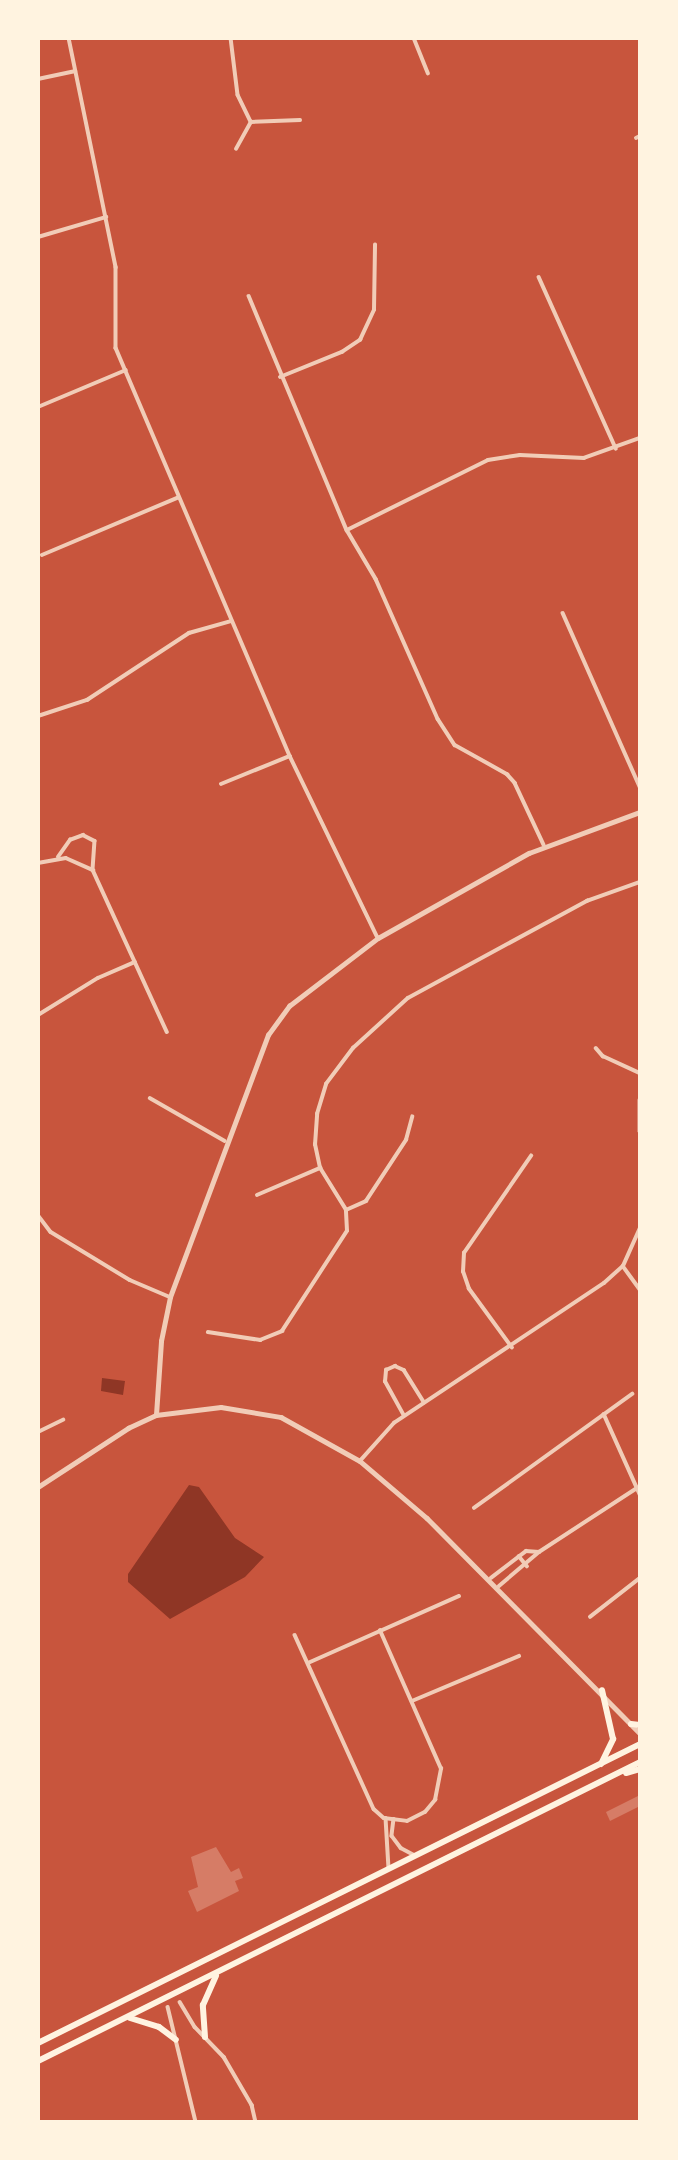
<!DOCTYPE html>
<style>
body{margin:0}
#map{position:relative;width:678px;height:2160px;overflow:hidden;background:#c8553d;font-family:"Fira Sans",sans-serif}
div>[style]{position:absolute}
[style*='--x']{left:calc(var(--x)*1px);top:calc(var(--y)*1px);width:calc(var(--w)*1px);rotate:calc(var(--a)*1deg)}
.water>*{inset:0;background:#8f3625}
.building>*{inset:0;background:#d67c66}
.minor>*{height:3.5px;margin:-1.75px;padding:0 1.75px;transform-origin:1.75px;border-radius:1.75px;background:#f1ccb7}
.tertiary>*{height:4.5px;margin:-2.25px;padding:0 2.25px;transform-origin:2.25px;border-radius:2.25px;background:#f1ccb7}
.trunk>*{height:6px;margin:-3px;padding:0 3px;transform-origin:3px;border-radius:3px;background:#fff3e0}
span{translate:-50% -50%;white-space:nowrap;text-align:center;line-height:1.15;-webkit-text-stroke:7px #fff3e0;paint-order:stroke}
.frame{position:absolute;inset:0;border:40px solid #fff3e0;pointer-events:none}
</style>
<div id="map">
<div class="water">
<div style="clip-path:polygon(102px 1378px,125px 1381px,123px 1395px,101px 1391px)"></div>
<div style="clip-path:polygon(189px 1485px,199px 1487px,235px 1538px,264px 1557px,245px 1577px,170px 1619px,128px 1582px,128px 1574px)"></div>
</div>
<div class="building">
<div style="clip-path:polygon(640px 1795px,640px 1806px,610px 1821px,606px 1812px)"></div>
<div style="clip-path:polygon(216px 1847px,231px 1872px,239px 1868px,243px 1878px,235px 1881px,239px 1891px,197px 1912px,188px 1891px,198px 1887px,191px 1857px)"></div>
</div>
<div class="minor">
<div style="--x:69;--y:38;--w:234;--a:78.4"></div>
<div style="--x:116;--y:267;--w:81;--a:90"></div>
<div style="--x:116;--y:348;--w:444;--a:66.9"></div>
<div style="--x:290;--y:756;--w:202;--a:64.2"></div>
<div style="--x:231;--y:38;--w:57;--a:83"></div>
<div style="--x:238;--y:95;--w:30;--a:64"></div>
<div style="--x:251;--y:122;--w:49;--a:-2.3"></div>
<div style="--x:414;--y:38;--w:38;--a:68"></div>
<div style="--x:38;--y:79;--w:38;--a:-12"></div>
<div style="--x:636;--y:138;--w:4;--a:-27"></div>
<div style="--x:236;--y:149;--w:31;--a:-61"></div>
<div style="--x:38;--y:237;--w:71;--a:-16.4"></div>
<div style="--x:539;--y:277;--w:188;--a:65.8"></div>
<div style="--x:249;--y:296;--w:254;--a:67.3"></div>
<div style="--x:347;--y:530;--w:57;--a:59.4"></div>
<div style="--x:376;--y:579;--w:153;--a:66.1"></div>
<div style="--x:438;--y:719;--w:31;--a:57"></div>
<div style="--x:455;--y:745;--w:60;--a:29.1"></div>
<div style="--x:507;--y:774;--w:12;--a:48"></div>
<div style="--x:515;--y:783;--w:68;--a:64.9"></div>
<div style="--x:280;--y:377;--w:67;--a:-22"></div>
<div style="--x:342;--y:352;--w:22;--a:-34"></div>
<div style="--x:360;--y:340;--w:33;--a:-65"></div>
<div style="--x:374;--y:310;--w:65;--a:-89.1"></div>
<div style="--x:38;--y:407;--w:95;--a:-22.8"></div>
<div style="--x:347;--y:530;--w:157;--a:-26.4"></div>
<div style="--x:488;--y:460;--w:32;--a:-9"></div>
<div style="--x:520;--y:455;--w:64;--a:2.7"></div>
<div style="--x:584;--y:458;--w:59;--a:-19.7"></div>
<div style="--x:42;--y:555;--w:147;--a:-22.9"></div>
<div style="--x:563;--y:613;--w:190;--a:66.1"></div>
<div style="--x:38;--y:716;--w:52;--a:-18.1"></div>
<div style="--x:87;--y:700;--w:122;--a:-33.3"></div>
<div style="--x:189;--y:633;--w:44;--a:-15.9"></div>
<div style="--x:221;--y:784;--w:74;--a:-22.1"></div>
<div style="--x:58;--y:857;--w:21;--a:-55"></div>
<div style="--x:70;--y:840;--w:14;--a:-21"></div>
<div style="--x:83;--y:835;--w:13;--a:27"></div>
<div style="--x:95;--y:841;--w:29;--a:94"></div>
<div style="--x:38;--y:863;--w:28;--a:-10"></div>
<div style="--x:66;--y:858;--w:30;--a:24"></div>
<div style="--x:93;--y:870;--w:178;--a:65.4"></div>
<div style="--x:38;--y:1015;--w:70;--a:-31.7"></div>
<div style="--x:98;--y:978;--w:40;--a:-23.4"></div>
<div style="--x:596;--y:1048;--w:11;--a:49"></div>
<div style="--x:603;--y:1056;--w:41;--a:24.7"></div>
<div style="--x:150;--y:1098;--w:86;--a:29.8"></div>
<div style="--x:640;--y:1100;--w:31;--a:90"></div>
<div style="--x:257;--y:1195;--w:69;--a:-23.2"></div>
<div style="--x:346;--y:1210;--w:22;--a:-24"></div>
<div style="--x:366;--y:1201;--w:73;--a:-56.7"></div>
<div style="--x:406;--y:1140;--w:24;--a:-75"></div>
<div style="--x:38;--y:1215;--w:21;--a:53"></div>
<div style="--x:51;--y:1232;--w:92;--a:31.3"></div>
<div style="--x:130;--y:1280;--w:43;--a:23"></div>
<div style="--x:623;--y:1266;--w:29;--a:54"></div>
<div style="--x:208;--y:1332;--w:53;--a:8.7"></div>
<div style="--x:260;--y:1340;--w:24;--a:-22"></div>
<div style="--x:282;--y:1331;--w:119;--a:-57"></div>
<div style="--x:347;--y:1231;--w:21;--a:-93"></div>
<div style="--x:346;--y:1210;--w:49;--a:-121.8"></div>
<div style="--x:320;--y:1168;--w:24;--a:-102"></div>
<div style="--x:315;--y:1145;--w:31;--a:-86"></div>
<div style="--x:317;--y:1114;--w:31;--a:-73"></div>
<div style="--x:326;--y:1084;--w:45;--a:-53.1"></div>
<div style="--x:353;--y:1048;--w:74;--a:-42.3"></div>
<div style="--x:408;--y:998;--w:204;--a:-28.5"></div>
<div style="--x:587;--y:901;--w:56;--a:-19.7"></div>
<div style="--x:512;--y:1348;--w:73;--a:-126.1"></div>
<div style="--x:469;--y:1289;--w:18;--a:-109"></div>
<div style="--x:463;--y:1272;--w:19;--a:-87"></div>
<div style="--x:464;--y:1253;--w:118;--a:-55.4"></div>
<div style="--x:604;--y:1414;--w:88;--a:65.8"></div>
<div style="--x:404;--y:1416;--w:39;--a:-119"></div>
<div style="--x:385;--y:1382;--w:12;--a:-85"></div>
<div style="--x:386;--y:1370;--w:10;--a:-24"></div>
<div style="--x:395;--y:1366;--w:10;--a:24"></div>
<div style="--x:404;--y:1370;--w:38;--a:58"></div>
<div style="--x:38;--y:1432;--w:28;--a:-26"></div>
<div style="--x:360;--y:1461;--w:51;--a:-48.2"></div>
<div style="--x:394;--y:1423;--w:252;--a:-33.7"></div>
<div style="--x:604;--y:1283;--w:25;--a:-42"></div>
<div style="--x:623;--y:1266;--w:42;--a:-65.9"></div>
<div style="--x:474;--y:1508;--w:195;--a:-35.8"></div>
<div style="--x:519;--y:1556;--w:13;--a:51"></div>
<div style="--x:491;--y:1578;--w:44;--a:-37.6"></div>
<div style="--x:526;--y:1551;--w:13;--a:4"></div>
<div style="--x:499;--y:1586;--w:52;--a:-40.4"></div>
<div style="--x:539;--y:1552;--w:117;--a:-33.1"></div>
<div style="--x:590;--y:1617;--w:63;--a:-38"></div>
<div style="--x:295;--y:1635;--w:191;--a:65.6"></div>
<div style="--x:374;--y:1809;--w:13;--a:42"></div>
<div style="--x:384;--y:1818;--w:23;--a:7"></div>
<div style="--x:407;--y:1821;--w:20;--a:-27"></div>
<div style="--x:425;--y:1812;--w:16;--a:-50"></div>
<div style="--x:435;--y:1800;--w:32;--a:-79"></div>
<div style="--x:441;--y:1769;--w:151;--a:-113.8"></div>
<div style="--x:308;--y:1663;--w:165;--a:-23.9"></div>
<div style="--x:412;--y:1701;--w:116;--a:-22.8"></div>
<div style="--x:386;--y:1818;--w:50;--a:86.6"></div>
<div style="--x:394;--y:1819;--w:17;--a:97"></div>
<div style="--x:392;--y:1836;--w:15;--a:53"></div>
<div style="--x:401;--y:1848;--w:15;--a:28"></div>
<div style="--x:180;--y:2002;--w:29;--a:59"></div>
<div style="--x:195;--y:2027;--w:42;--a:46"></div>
<div style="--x:224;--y:2057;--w:56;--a:59.7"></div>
<div style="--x:252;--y:2105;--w:17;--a:77"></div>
<div style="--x:168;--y:2007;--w:118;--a:76.3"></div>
</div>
<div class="tertiary">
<div style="--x:156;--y:1415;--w:74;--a:-86.1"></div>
<div style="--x:161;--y:1341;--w:45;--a:-78.4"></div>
<div style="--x:170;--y:1297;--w:280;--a:-69.5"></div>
<div style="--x:268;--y:1035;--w:36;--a:-54"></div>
<div style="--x:289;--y:1006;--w:112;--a:-37.4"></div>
<div style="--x:378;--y:938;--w:173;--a:-29.4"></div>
<div style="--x:529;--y:853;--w:118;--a:-20.3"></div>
<div style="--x:38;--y:1487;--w:108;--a:-33.2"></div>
<div style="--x:128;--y:1428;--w:31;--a:-25"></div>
<div style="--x:156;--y:1415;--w:65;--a:-7"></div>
<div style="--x:221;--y:1407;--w:61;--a:9.5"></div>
<div style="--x:281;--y:1417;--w:90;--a:29.1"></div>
<div style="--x:360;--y:1461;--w:88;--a:40.4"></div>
<div style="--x:427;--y:1518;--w:303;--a:45.3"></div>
</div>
<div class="trunk">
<div style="--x:631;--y:1724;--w:9;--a:6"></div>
<div style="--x:601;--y:1764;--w:28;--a:-64"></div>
<div style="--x:613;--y:1739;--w:50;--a:-102.7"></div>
<div style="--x:626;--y:1773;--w:15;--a:-16"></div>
<div style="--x:130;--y:2018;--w:30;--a:17"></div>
<div style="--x:159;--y:2027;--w:21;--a:37"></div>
<div style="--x:205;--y:2037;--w:32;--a:-94"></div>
<div style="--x:203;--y:2005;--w:32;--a:-66"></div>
<div style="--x:38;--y:2043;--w:672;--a:-26.41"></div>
<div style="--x:38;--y:2061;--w:672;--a:-26.41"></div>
</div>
<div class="frame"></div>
</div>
